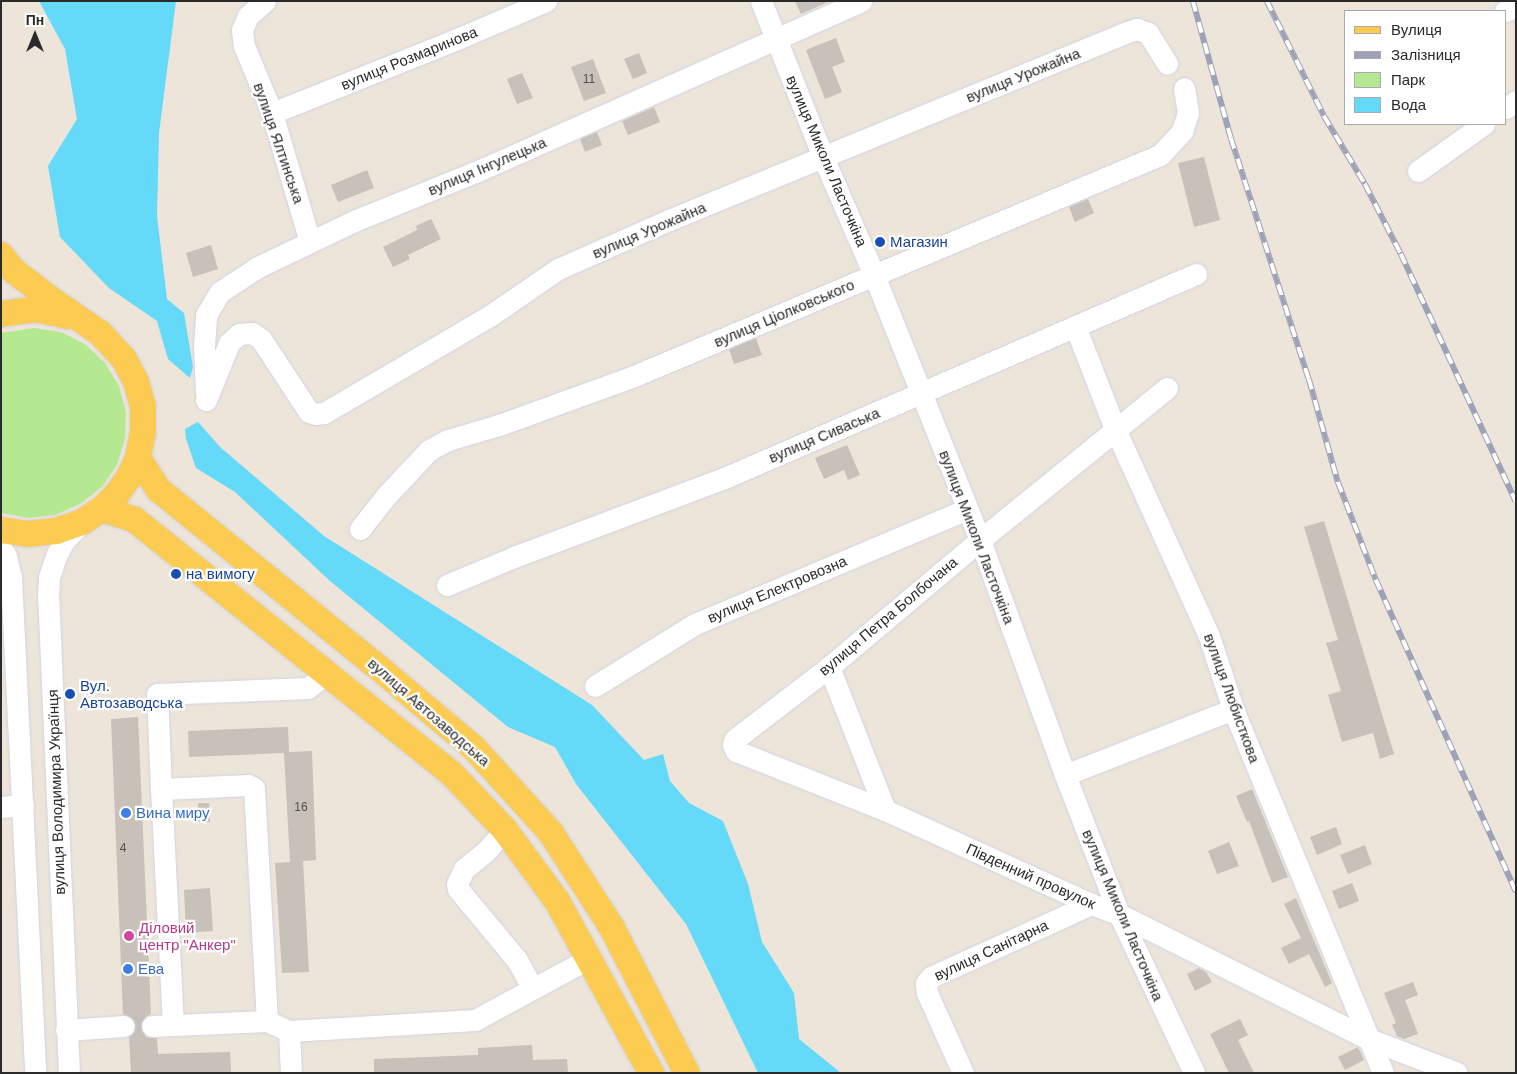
<!DOCTYPE html>
<meta charset="utf-8">
<style>
body{margin:0}
#map{position:relative;width:1517px;height:1074px;overflow:hidden;background:#ede4da;font-family:Arial,sans-serif}
div>[style]{position:absolute}
[style*='--x']{left:calc(var(--x)*1px);top:calc(var(--y)*1px);width:calc(var(--w)*1px);rotate:calc(var(--a)*1deg)}
.green>*{inset:0;background:#b4e992}
.water>*{inset:0;background:#64d9f8}
.building>*{inset:0;background:#c8c1ba}
.minor-tunnel>*{height:21px;margin-top:-10.5px;transform-origin:0;background:repeating-linear-gradient(90deg,#c6bfb7 0 21px,transparent 0 32px)}
.roads{filter:drop-shadow(0 0 1px #cfd4e4) drop-shadow(0 0 1px #cfd4e4)}
.minor>*{height:21px;margin:-10.5px;padding:0 10.5px;transform-origin:10.5px;border-radius:10.5px;background:#fff}
.major>*{height:26px;margin:-13px;padding:0 13px;transform-origin:13px;border-radius:13px;background:#fccb51}
.rail>*{height:5.5px;margin-top:-2.75px;transform-origin:0;background:repeating-linear-gradient(90deg,#fff 0 11px,#9da2b6 0 22px);box-sizing:border-box;border-block:1px solid #9da2b6}
.dots>*{width:14px;height:14px;translate:-50% -50%;box-sizing:border-box;border:2px solid #fff;border-radius:50%}
span{translate:-50% -50%;white-space:nowrap;text-align:center;line-height:1.15;-webkit-text-stroke:4.5px #fff;paint-order:stroke}
.number-label{font-size:12px;color:#52504e}
.number-label span{-webkit-text-stroke-width:0}
.street-label{font-size:15px;color:#2a2a2a}
.transit-label{font-size:15px;color:#164399}
.left{translate:0 -50%;text-align:left}
.shop-label{font-size:15px;color:#366cbe}
.hotel-label{font-size:15px;color:#b23c85}
.frame{position:absolute;inset:0;border:2px solid #2a2a2a;pointer-events:none}
.legend{position:absolute;left:1344px;top:10px;width:162px;height:115px;box-sizing:border-box;background:#fff;border:1px solid #aaa;margin:0;padding:6px 9px;list-style:none;font-size:15px;color:#2a2a2a}
.legend li{display:flex;align-items:center;gap:10px;height:25px}
.legend b{width:25px;border:1px solid #aaa}
.north{position:absolute;left:10px;top:10px;width:50px;height:50px;-webkit-text-stroke:4px #fff;paint-order:stroke;rotate:0deg;font-size:14px;font-weight:700;line-height:20px;text-align:center;color:#2a2a2a}
.north::after{content:'';display:block;margin:auto;width:18px;height:22px;background:#2a2a2a;clip-path:polygon(50% 0,100% 100%,50% 72%,0 100%)}
</style>
<div id="map">
<div class="green">
<div style="clip-path:polygon(34px 328px,61px 332px,85px 344px,105px 363px,119px 386px,126px 412px,125px 439px,117px 465px,102px 487px,80px 504px,55px 515px,29px 518px,1px 513px,1px 333px)"></div>
</div>
<div class="water">
<div style="clip-path:polygon(39px 1px,176px 1px,159px 133px,157px 216px,167px 299px,184px 313px,193px 367px,190px 378px,168px 359px,157px 321px,109px 288px,60px 237px,48px 166px,77px 119px,65px 49px)"></div>
<div style="clip-path:polygon(198px 422px,220px 447px,324px 536px,592px 705px,644px 760px,663px 754px,670px 781px,689px 803px,723px 821px,748px 884px,762px 942px,794px 993px,799px 1039px,841px 1073px,758px 1073px,686px 924px,576px 784px,555px 747px,508px 727px,330px 581px,235px 492px,196px 468px,186px 439px,185px 429px)"></div>
</div>
<div class="building">
<div style="clip-path:polygon(795px 1px,830px 1px,801px 14px)"></div>
<div style="clip-path:polygon(836px 38px,845px 62px,832px 67px,842px 92px,825px 99px,806px 50px)"></div>
<div style="clip-path:polygon(639px 53px,647px 73px,633px 79px,624px 59px)"></div>
<div style="clip-path:polygon(593px 59px,606px 93px,584px 101px,571px 67px)"></div>
<div style="clip-path:polygon(522px 73px,533px 98px,517px 104px,507px 79px)"></div>
<div style="clip-path:polygon(654px 107px,660px 122px,628px 135px,622px 121px)"></div>
<div style="clip-path:polygon(597px 132px,602px 145px,585px 152px,580px 139px)"></div>
<div style="clip-path:polygon(1204px 157px,1220px 220px,1194px 227px,1178px 163px)"></div>
<div style="clip-path:polygon(367px 170px,374px 188px,338px 202px,331px 185px)"></div>
<div style="clip-path:polygon(1088px 199px,1094px 213px,1075px 222px,1069px 207px)"></div>
<div style="clip-path:polygon(431px 219px,441px 239px,408px 255px,410px 259px,393px 267px,383px 247px,417px 230px,416px 226px)"></div>
<div style="clip-path:polygon(211px 245px,218px 269px,193px 277px,186px 253px)"></div>
<div style="clip-path:polygon(756px 338px,762px 355px,734px 364px,729px 349px)"></div>
<div style="clip-path:polygon(847px 445px,860px 475px,848px 480px,844px 470px,824px 479px,815px 458px)"></div>
<div style="clip-path:polygon(1324px 521px,1394px 754px,1380px 759px,1373px 733px,1342px 742px,1328px 695px,1341px 691px,1326px 643px,1338px 640px,1304px 527px)"></div>
<div style="clip-path:polygon(138px 717px,151px 1014px,141px 1020px,140px 1027px,146px 1037px,157px 1038px,158px 1054px,230px 1052px,231px 1073px,131px 1073px,129px 1037px,135px 1032px,136px 1026px,134px 1019px,123px 1014px,111px 719px)"></div>
<div style="clip-path:polygon(288px 727px,289px 752px,312px 751px,316px 860px,303px 861px,309px 972px,282px 973px,275px 863px,290px 862px,284px 753px,189px 757px,188px 731px)"></div>
<div style="clip-path:polygon(1252px 789px,1288px 877px,1272px 883px,1249px 821px,1247px 822px,1236px 796px)"></div>
<div style="clip-path:polygon(198px 803px,209px 803px,210px 822px,198px 822px)"></div>
<div style="clip-path:polygon(1336px 827px,1342px 844px,1317px 855px,1310px 837px)"></div>
<div style="clip-path:polygon(1229px 842px,1239px 866px,1217px 874px,1208px 851px)"></div>
<div style="clip-path:polygon(1365px 845px,1372px 864px,1348px 874px,1340px 855px)"></div>
<div style="clip-path:polygon(1352px 883px,1359px 901px,1339px 909px,1332px 891px)"></div>
<div style="clip-path:polygon(210px 888px,213px 931px,186px 933px,184px 890px)"></div>
<div style="clip-path:polygon(1296px 898px,1332px 983px,1325px 987px,1309px 954px,1289px 964px,1281px 948px,1301px 938px,1284px 904px)"></div>
<div style="clip-path:polygon(1199px 968px,1206px 972px,1212px 982px,1195px 991px,1187px 974px)"></div>
<div style="clip-path:polygon(1413px 982px,1418px 995px,1405px 1000px,1418px 1034px,1404px 1039px,1397px 1036px,1392px 1025px,1396px 1023px,1384px 993px)"></div>
<div style="clip-path:polygon(1240px 1019px,1248px 1035px,1238px 1040px,1254px 1073px,1229px 1073px,1210px 1034px)"></div>
<div style="clip-path:polygon(532px 1045px,533px 1060px,567px 1059px,568px 1073px,374px 1073px,374px 1059px,478px 1055px,478px 1048px)"></div>
<div style="clip-path:polygon(1358px 1047px,1364px 1060px,1345px 1070px,1338px 1057px)"></div>
</div>
<div class="minor-tunnel">
<div style="--x:124;--y:1026;--w:28;--a:0"></div>
</div>
<div class="roads">
<div class="minor">
<div style="--x:265;--y:1;--w:23;--a:139"></div>
<div style="--x:248;--y:16;--w:15;--a:113"></div>
<div style="--x:242;--y:30;--w:16;--a:83"></div>
<div style="--x:244;--y:46;--w:73;--a:67.3"></div>
<div style="--x:272;--y:113;--w:134;--a:73.6"></div>
<div style="--x:761;--y:1;--w:168;--a:68.3"></div>
<div style="--x:823;--y:157;--w:129;--a:66.6"></div>
<div style="--x:874;--y:275;--w:285;--a:68.2"></div>
<div style="--x:980;--y:540;--w:250;--a:70.1"></div>
<div style="--x:1065;--y:775;--w:149;--a:68.8"></div>
<div style="--x:1119;--y:914;--w:176;--a:64.7"></div>
<div style="--x:1505;--y:11;--w:12;--a:-20"></div>
<div style="--x:1506;--y:108;--w:12;--a:-35"></div>
<div style="--x:272;--y:113;--w:199;--a:-21.8"></div>
<div style="--x:457;--y:39;--w:97;--a:-23.1"></div>
<div style="--x:1418;--y:171;--w:81;--a:-35.5"></div>
<div style="--x:1075;--y:326;--w:113;--a:68.7"></div>
<div style="--x:1116;--y:431;--w:225;--a:65.6"></div>
<div style="--x:1209;--y:636;--w:77;--a:71.8"></div>
<div style="--x:1233;--y:709;--w:394;--a:67.6"></div>
<div style="--x:1167;--y:388;--w:241;--a:140.9"></div>
<div style="--x:980;--y:540;--w:197;--a:139.9"></div>
<div style="--x:829;--y:667;--w:118;--a:142.5"></div>
<div style="--x:735;--y:739;--w:6;--a:108"></div>
<div style="--x:733;--y:745;--w:7;--a:63"></div>
<div style="--x:736;--y:751;--w:160;--a:21.6"></div>
<div style="--x:885;--y:810;--w:226;--a:24.5"></div>
<div style="--x:1091;--y:904;--w:30;--a:20"></div>
<div style="--x:1119;--y:914;--w:280;--a:26.6"></div>
<div style="--x:1369;--y:1039;--w:94;--a:21.1"></div>
<div style="--x:206;--y:393;--w:47;--a:-92.4"></div>
<div style="--x:204;--y:346;--w:31;--a:-86"></div>
<div style="--x:206;--y:315;--w:27;--a:-59"></div>
<div style="--x:220;--y:292;--w:45;--a:-33.3"></div>
<div style="--x:258;--y:267;--w:106;--a:-25.6"></div>
<div style="--x:354;--y:221;--w:136;--a:-22"></div>
<div style="--x:480;--y:170;--w:417;--a:-23.9"></div>
<div style="--x:206;--y:400;--w:61;--a:-68"></div>
<div style="--x:229;--y:343;--w:13;--a:-42"></div>
<div style="--x:239;--y:334;--w:13;--a:-4"></div>
<div style="--x:252;--y:333;--w:11;--a:34"></div>
<div style="--x:261;--y:339;--w:87;--a:56.7"></div>
<div style="--x:309;--y:412;--w:7;--a:16"></div>
<div style="--x:316;--y:414;--w:8;--a:-7"></div>
<div style="--x:324;--y:413;--w:194;--a:-30.4"></div>
<div style="--x:491;--y:315;--w:81;--a:-34.5"></div>
<div style="--x:558;--y:269;--w:121;--a:-23.8"></div>
<div style="--x:669;--y:220;--w:492;--a:-22.3"></div>
<div style="--x:1124;--y:33;--w:14;--a:-17"></div>
<div style="--x:1137;--y:29;--w:12;--a:20"></div>
<div style="--x:1148;--y:33;--w:36;--a:58"></div>
<div style="--x:360;--y:529;--w:42;--a:-51.8"></div>
<div style="--x:386;--y:496;--w:63;--a:-46.9"></div>
<div style="--x:429;--y:450;--w:21;--a:-28"></div>
<div style="--x:448;--y:440;--w:53;--a:-16.4"></div>
<div style="--x:499;--y:425;--w:144;--a:-19.9"></div>
<div style="--x:634;--y:376;--w:571;--a:-22.79"></div>
<div style="--x:1160;--y:155;--w:33;--a:-47"></div>
<div style="--x:1182;--y:131;--w:19;--a:-72"></div>
<div style="--x:1188;--y:113;--w:25;--a:-99"></div>
<div style="--x:1;--y:548;--w:9;--a:58"></div>
<div style="--x:6;--y:556;--w:22;--a:77"></div>
<div style="--x:11;--y:577;--w:497;--a:87.2"></div>
<div style="--x:447;--y:585;--w:73;--a:-22.7"></div>
<div style="--x:514;--y:557;--w:230;--a:-20.6"></div>
<div style="--x:729;--y:476;--w:509;--a:-23.39"></div>
<div style="--x:829;--y:667;--w:154;--a:68.6"></div>
<div style="--x:595;--y:686;--w:118;--a:-31.8"></div>
<div style="--x:695;--y:624;--w:295;--a:-22.9"></div>
<div style="--x:1065;--y:775;--w:180;--a:-21.4"></div>
<div style="--x:161;--y:789;--w:236;--a:87.1"></div>
<div style="--x:1;--y:807;--w:22;--a:-5"></div>
<div style="--x:505;--y:830;--w:30;--a:132"></div>
<div style="--x:485;--y:852;--w:27;--a:141"></div>
<div style="--x:464;--y:869;--w:17;--a:115"></div>
<div style="--x:457;--y:884;--w:5;--a:79"></div>
<div style="--x:458;--y:889;--w:92;--a:50.3"></div>
<div style="--x:517;--y:960;--w:31;--a:61"></div>
<div style="--x:152;--y:1026;--w:115;--a:-2.5"></div>
<div style="--x:66;--y:1030;--w:58;--a:-3.9"></div>
<div style="--x:289;--y:1031;--w:186;--a:-3.4"></div>
<div style="--x:475;--y:1020;--w:128;--a:-28.4"></div>
<div style="--x:69;--y:1073;--w:475;--a:-92.5"></div>
<div style="--x:48;--y:598;--w:21;--a:-87"></div>
<div style="--x:49;--y:577;--w:24;--a:-71"></div>
<div style="--x:57;--y:554;--w:15;--a:-62"></div>
<div style="--x:64;--y:541;--w:26;--a:-47"></div>
<div style="--x:291;--y:1073;--w:42;--a:-92.7"></div>
<div style="--x:289;--y:1031;--w:24;--a:-156"></div>
<div style="--x:267;--y:1021;--w:233;--a:-93.2"></div>
<div style="--x:254;--y:788;--w:7;--a:-153"></div>
<div style="--x:248;--y:785;--w:87;--a:177.4"></div>
<div style="--x:161;--y:789;--w:95;--a:-92.4"></div>
<div style="--x:157;--y:694;--w:151;--a:-2.3"></div>
<div style="--x:308;--y:688;--w:25;--a:-40"></div>
<div style="--x:963;--y:1073;--w:88;--a:-114.2"></div>
<div style="--x:927;--y:993;--w:10;--a:-96"></div>
<div style="--x:926;--y:983;--w:8;--a:-50"></div>
<div style="--x:931;--y:977;--w:176;--a:-24.5"></div>
</div>
<div class="major">
<div style="--x:1;--y:255;--w:21;--a:51"></div>
<div style="--x:14;--y:271;--w:48;--a:37.3"></div>
<div style="--x:52;--y:300;--w:58;--a:34.5"></div>
<div style="--x:100;--y:333;--w:35;--a:47"></div>
<div style="--x:124;--y:359;--w:26;--a:62"></div>
<div style="--x:136;--y:382;--w:25;--a:74"></div>
<div style="--x:143;--y:406;--w:26;--a:90"></div>
<div style="--x:143;--y:432;--w:26;--a:101"></div>
<div style="--x:138;--y:458;--w:21;--a:115"></div>
<div style="--x:129;--y:477;--w:21;--a:125"></div>
<div style="--x:117;--y:494;--w:21;--a:135"></div>
<div style="--x:102;--y:509;--w:24;--a:147"></div>
<div style="--x:82;--y:522;--w:28;--a:161"></div>
<div style="--x:56;--y:531;--w:28;--a:174"></div>
<div style="--x:28;--y:534;--w:27;--a:-172"></div>
<div style="--x:1;--y:314;--w:34;--a:-8"></div>
<div style="--x:35;--y:309;--w:34;--a:12"></div>
<div style="--x:138;--y:458;--w:38;--a:57"></div>
<div style="--x:159;--y:490;--w:275;--a:39"></div>
<div style="--x:373;--y:663;--w:132;--a:40.1"></div>
<div style="--x:474;--y:748;--w:115;--a:47.8"></div>
<div style="--x:551;--y:833;--w:111;--a:57.2"></div>
<div style="--x:611;--y:926;--w:165;--a:62.7"></div>
<div style="--x:102;--y:509;--w:35;--a:18"></div>
<div style="--x:135;--y:520;--w:405;--a:38.7"></div>
<div style="--x:451;--y:773;--w:79;--a:46.5"></div>
<div style="--x:505;--y:830;--w:88;--a:53.8"></div>
<div style="--x:557;--y:901;--w:196;--a:61.3"></div>
</div>
</div>
<div class="rail">
<div style="--x:1193;--y:1;--w:142;--a:74.5"></div>
<div style="--x:1231;--y:138;--w:253;--a:72.1"></div>
<div style="--x:1309;--y:379;--w:107;--a:74.3"></div>
<div style="--x:1338;--y:482;--w:105;--a:68.8"></div>
<div style="--x:1376;--y:580;--w:342;--a:65.8"></div>
<div style="--x:1267;--y:1;--w:128;--a:63.6"></div>
<div style="--x:1324;--y:116;--w:79;--a:58.9"></div>
<div style="--x:1365;--y:184;--w:79;--a:62.8"></div>
<div style="--x:1401;--y:254;--w:273;--a:65.1"></div>
</div>
<div class="dots">
<div style="left:880px;top:242px;background:#1a4fb4"></div>
<div style="left:176px;top:574px;background:#1a4fb4"></div>
<div style="left:70px;top:694px;background:#1a4fb4"></div>
<div style="left:126px;top:813px;background:#3f7fe0"></div>
<div style="left:129px;top:936px;background:#d1479c"></div>
<div style="left:128px;top:969px;background:#3f7fe0"></div>
</div>
<div class="number-label">
<span style="left:589px;top:80px">11</span>
<span style="left:301px;top:808px">16</span>
<span style="left:123px;top:849px">4</span>
</div>
<div class="street-label">
<span style="left:409px;top:58px;rotate:-22deg">вулиця Розмаринова</span>
<span style="left:1023px;top:75px;rotate:-22deg">вулиця Урожайна</span>
<span style="left:279px;top:143px;rotate:71deg">вулиця Ялтинська</span>
<span style="left:827px;top:161px;rotate:67deg">вулиця Миколи Ласточкіна</span>
<span style="left:487px;top:166px;rotate:-23deg">вулиця Інгулецька</span>
<span style="left:649px;top:230px;rotate:-23deg">вулиця Урожайна</span>
<span style="left:784px;top:313px;rotate:-23deg">вулиця Ціолковського</span>
<span style="left:824px;top:435px;rotate:-23deg">вулиця Сиваська</span>
<span style="left:977px;top:537px;rotate:69deg">вулиця Миколи Ласточкіна</span>
<span style="left:777px;top:589px;rotate:-23deg">вулиця Електровозна</span>
<span style="left:888px;top:616px;rotate:-40deg">вулиця Петра Болбочана</span>
<span style="left:1232px;top:698px;rotate:70deg">вулиця Любисткова</span>
<span style="left:429px;top:712px;rotate:41deg">вулиця Автозаводська</span>
<span style="left:56px;top:792px;rotate:-92deg">вулиця Володимира Українця</span>
<span style="left:1031px;top:876px;rotate:24deg">Південний провулок</span>
<span style="left:1123px;top:915px;rotate:67deg">вулиця Миколи Ласточкіна</span>
<span style="left:991px;top:950px;rotate:-25deg">вулиця Санітарна</span>
</div>
<div class="transit-label">
<span class="left" style="left:890px;top:242px">Магазин</span>
<span class="left" style="left:186px;top:574px">на вимогу</span>
<span class="left" style="left:80px;top:694px">Вул.<br>Автозаводська</span>
</div>
<div class="shop-label">
<span class="left" style="left:136px;top:813px">Вина миру</span>
<span class="left" style="left:138px;top:969px">Ева</span>
</div>
<div class="hotel-label">
<span class="left" style="left:139px;top:936px">Діловий<br>центр "Анкер"</span>
</div>
<div class="frame"></div>
<ul class="legend">
<li><b style="height:6px;background:#fccb51"></b>Вулиця</li>
<li><b style="height:6px;background:#9da2b6"></b>Залізниця</li>
<li><b style="height:14px;background:#b4e992"></b>Парк</li>
<li><b style="height:14px;background:#64d9f8"></b>Вода</li>
</ul>
<div class="north">Пн</div>
</div>
